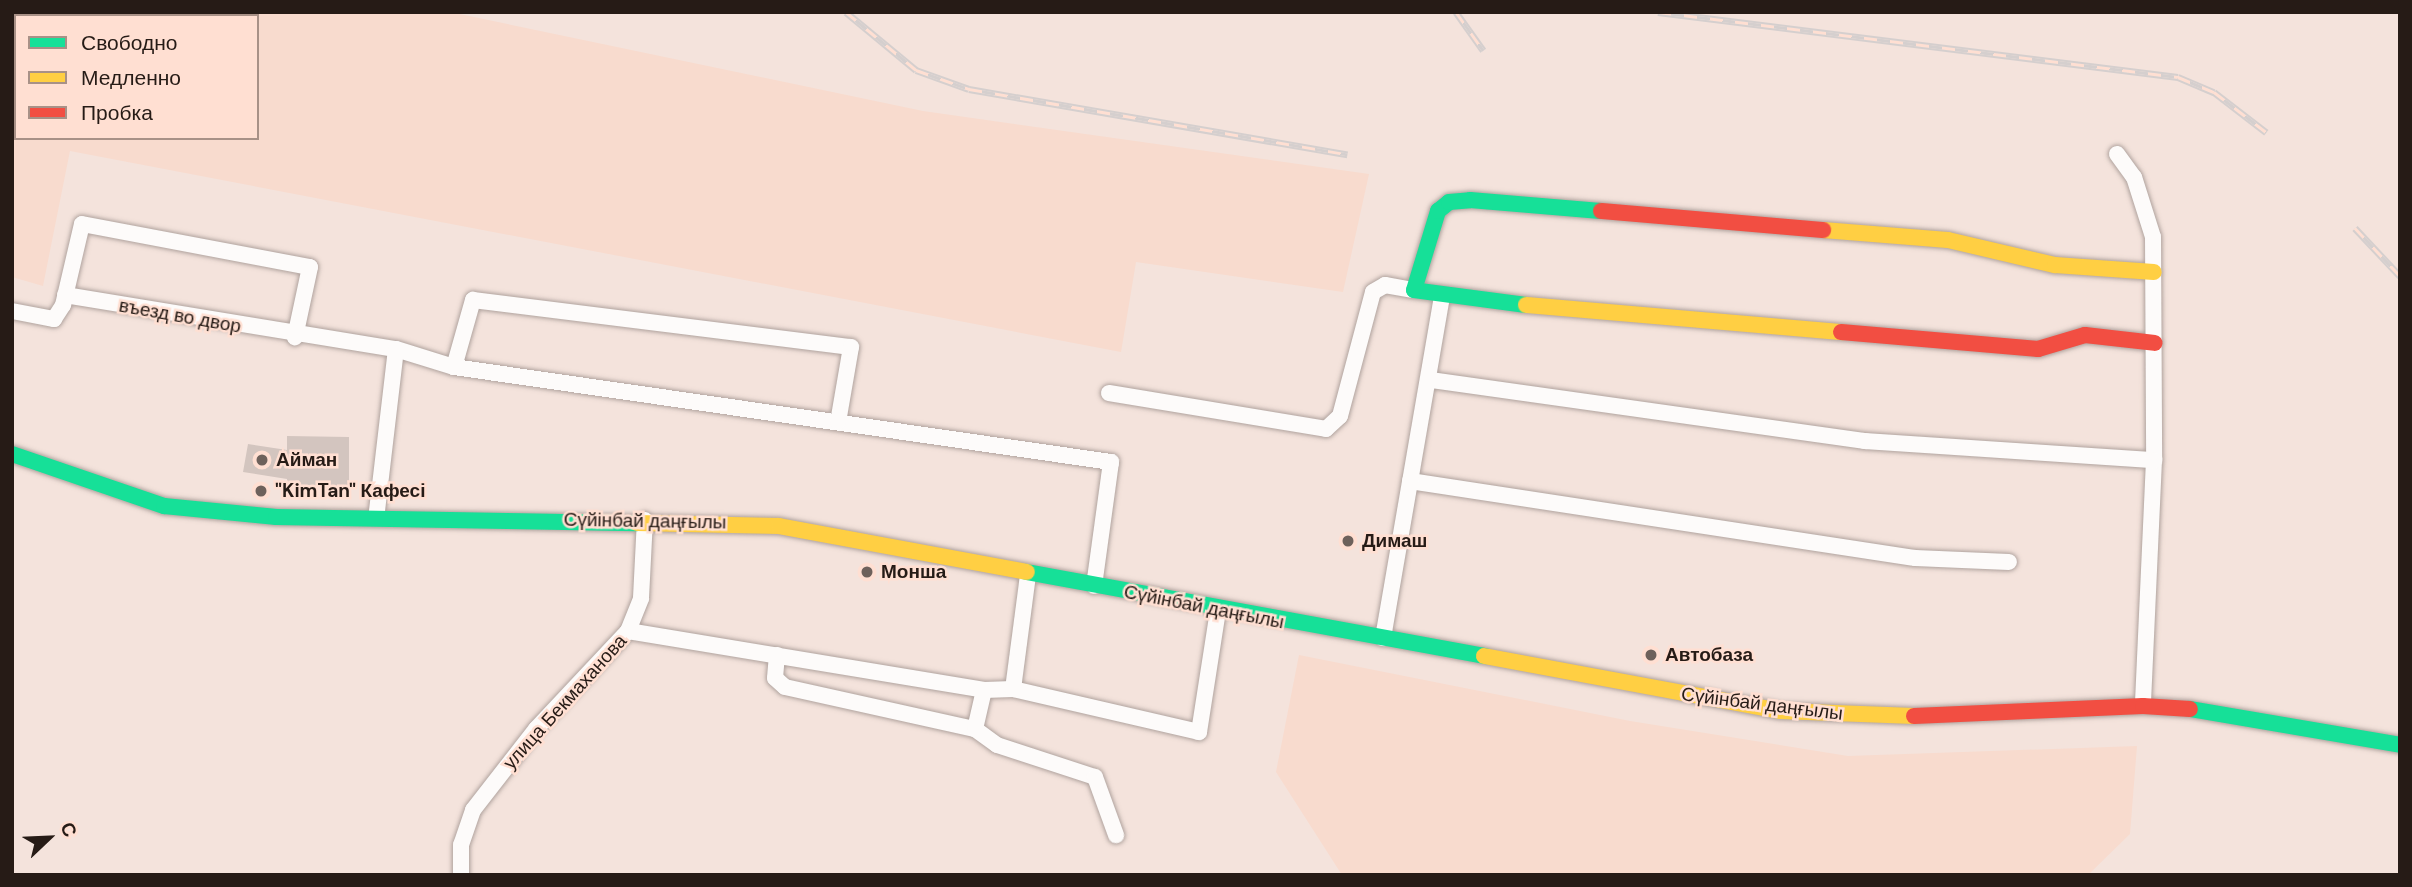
<!DOCTYPE html>
<meta charset="utf-8">
<style>
body{margin:0}
#map{position:relative;width:2412px;height:887px;overflow:hidden;background:#f4e3dc;font-family:"DM Sans",sans-serif}
div>[style]{position:absolute}
[style*='--x']{left:calc(var(--x)*1px);top:calc(var(--y)*1px);width:calc(var(--w)*1px);rotate:calc(var(--a)*1deg)}
.built>*{inset:0;background:#f8dbce}
.building>*{inset:0;background:#d3c5bf}
.roads{filter:drop-shadow(0 0 2px #b0a39e) drop-shadow(0 0 2px #b0a39e)}
.street>*{height:16px;margin:-8px;padding:0 8px;transform-origin:8px;border-radius:8px;background:#fdfbfa}
.fast>*{height:16px;margin:-8px;padding:0 8px;transform-origin:8px;border-radius:8px;background:#16e098}
.slow>*{height:16px;margin:-8px;padding:0 8px;transform-origin:8px;border-radius:8px;background:#ffcf43}
.jam>*{height:16px;margin:-8px;padding:0 8px;transform-origin:8px;border-radius:8px;background:#f24e42}
.rail>*{height:7px;margin-top:-3.5px;transform-origin:0;background:repeating-linear-gradient(90deg,#ffdfd2 0 13px,#d5cfce 0 26px);box-sizing:border-box;border-block:2px solid #d5cfce}
.dots>*{width:19px;height:19px;translate:-50% -50%;box-sizing:border-box;border:4px solid #ffdfd2;border-radius:50%}
span{translate:-50% -50%;white-space:nowrap;text-align:center;line-height:1.15;-webkit-text-stroke:5px #ffdfd2;paint-order:stroke}
.street-label{font-size:19px;color:#261b16}
.poi-label{font-size:19px;color:#261b16;font-weight:700}
.left{translate:0 -50%;text-align:left}
.frame{position:absolute;inset:0;border:14px solid #261b16;pointer-events:none}
.legend{position:absolute;left:14px;top:14px;width:245px;height:126px;box-sizing:border-box;background:#ffdfd2;border:2px solid #a89187;margin:0;padding:9px 12px;list-style:none;font-size:21px;color:#261b16}
.legend li{display:flex;align-items:center;gap:14px;height:35px}
.legend b{width:35px;border:2px solid #a89187}
.north{position:absolute;left:14px;top:803px;width:70px;height:70px;-webkit-text-stroke:5px #ffdfd2;paint-order:stroke;rotate:67deg;font-size:19px;font-weight:700;line-height:28px;text-align:center;color:#261b16}
.north::after{content:'';display:block;margin:auto;width:24px;height:32px;background:#261b16;clip-path:polygon(50% 0,100% 100%,50% 72%,0 100%)}
</style>
<div id="map">
<div class="built">
<div style="clip-path:polygon(evenodd,12px 12px,450px 12px,923px 111px,1369px 174px,1343px 292px,1136px 262px,1121px 352px,70px 151px,43px 286px,12px 277px,12px 12px,16px 16px,257px 16px,257px 138px,16px 138px,16px 16px)"></div>
<div style="clip-path:polygon(1299px 655px,1630px 721px,1848px 756px,2137px 746px,2130px 834px,2088px 875px,1342px 875px,1276px 772px)"></div>
</div>
<div class="building">
<div style="clip-path:polygon(287px 436px,349px 437px,349px 486px,287px 486px,287px 479px,243px 472px,248px 444px,287px 450px)"></div>
</div>
<div class="roads">
<div class="street">
<div style="--x:2117;--y:154;--w:29;--a:54"></div>
<div style="--x:2134;--y:177;--w:63;--a:72.4"></div>
<div style="--x:2153;--y:237;--w:223;--a:89.7"></div>
<div style="--x:2154;--y:460;--w:246;--a:92.6"></div>
<div style="--x:65;--y:295;--w:335;--a:9.3"></div>
<div style="--x:396;--y:349;--w:170;--a:96.7"></div>
<div style="--x:12;--y:311;--w:43;--a:10.8"></div>
<div style="--x:54;--y:319;--w:17;--a:-57"></div>
<div style="--x:63;--y:305;--w:83;--a:-76.8"></div>
<div style="--x:82;--y:224;--w:232;--a:10.7"></div>
<div style="--x:310;--y:267;--w:72;--a:102.1"></div>
<div style="--x:396;--y:349;--w:61;--a:17.2"></div>
<div style="--x:454;--y:367;--w:664;--a:8.23"></div>
<div style="--x:1111;--y:462;--w:125;--a:97.8"></div>
<div style="--x:454;--y:367;--w:70;--a:-74.2"></div>
<div style="--x:473;--y:300;--w:381;--a:7.1"></div>
<div style="--x:851;--y:347;--w:76;--a:99.8"></div>
<div style="--x:1431;--y:380;--w:438;--a:8"></div>
<div style="--x:1865;--y:441;--w:290;--a:3.8"></div>
<div style="--x:1109;--y:393;--w:220;--a:9.4"></div>
<div style="--x:1326;--y:429;--w:19;--a:-43"></div>
<div style="--x:1340;--y:416;--w:128;--a:-75.1"></div>
<div style="--x:1373;--y:292;--w:14;--a:-30"></div>
<div style="--x:1385;--y:285;--w:29;--a:10"></div>
<div style="--x:1410;--y:481;--w:511;--a:8.67"></div>
<div style="--x:1915;--y:558;--w:94;--a:2.4"></div>
<div style="--x:628;--y:631;--w:361;--a:9.4"></div>
<div style="--x:984;--y:690;--w:29;--a:-2"></div>
<div style="--x:1013;--y:689;--w:115;--a:-82.5"></div>
<div style="--x:1383;--y:638;--w:347;--a:-80.2"></div>
<div style="--x:777;--y:655;--w:23;--a:95"></div>
<div style="--x:775;--y:678;--w:13;--a:42"></div>
<div style="--x:785;--y:687;--w:195;--a:12.5"></div>
<div style="--x:1013;--y:689;--w:191;--a:13"></div>
<div style="--x:1199;--y:732;--w:123;--a:-81.1"></div>
<div style="--x:984;--y:690;--w:40;--a:103"></div>
<div style="--x:975;--y:729;--w:27;--a:36"></div>
<div style="--x:997;--y:745;--w:103;--a:18.1"></div>
<div style="--x:1095;--y:777;--w:62;--a:70.1"></div>
<div style="--x:461;--y:875;--w:30;--a:-90"></div>
<div style="--x:461;--y:845;--w:37;--a:-71"></div>
<div style="--x:473;--y:810;--w:103;--a:-52.1"></div>
<div style="--x:536;--y:729;--w:134;--a:-46.8"></div>
<div style="--x:628;--y:631;--w:35;--a:-68"></div>
<div style="--x:641;--y:598;--w:78;--a:-87.1"></div>
</div>
<div class="fast">
<div style="--x:1526;--y:305;--w:113;--a:-172.4"></div>
<div style="--x:1414;--y:290;--w:83;--a:-73.1"></div>
<div style="--x:1438;--y:211;--w:14;--a:-39"></div>
<div style="--x:1449;--y:202;--w:21;--a:-5"></div>
<div style="--x:1470;--y:200;--w:131;--a:4.8"></div>
<div style="--x:12;--y:454;--w:161;--a:18.9"></div>
<div style="--x:164;--y:506;--w:113;--a:5.6"></div>
<div style="--x:276;--y:517;--w:361;--a:1"></div>
<div style="--x:1027;--y:572;--w:465;--a:10.4"></div>
<div style="--x:2190;--y:709;--w:213;--a:9.7"></div>
</div>
<div class="slow">
<div style="--x:1823;--y:230;--w:125;--a:4.6"></div>
<div style="--x:1948;--y:240;--w:110;--a:13.2"></div>
<div style="--x:2055;--y:265;--w:99;--a:4"></div>
<div style="--x:1526;--y:305;--w:316;--a:4.9"></div>
<div style="--x:637;--y:523;--w:142;--a:1.2"></div>
<div style="--x:779;--y:526;--w:252;--a:10.5"></div>
<div style="--x:1484;--y:656;--w:302;--a:10.5"></div>
<div style="--x:1781;--y:711;--w:133;--a:2.2"></div>
</div>
<div class="jam">
<div style="--x:1601;--y:211;--w:223;--a:4.9"></div>
<div style="--x:1841;--y:332;--w:198;--a:4.9"></div>
<div style="--x:2038;--y:349;--w:49;--a:-16.6"></div>
<div style="--x:2085;--y:335;--w:70;--a:6.5"></div>
<div style="--x:1914;--y:716;--w:229;--a:-2.5"></div>
<div style="--x:2143;--y:706;--w:47;--a:3.7"></div>
</div>
</div>
<div class="rail">
<div style="--x:846;--y:12;--w:91;--a:39.6"></div>
<div style="--x:916;--y:70;--w:56;--a:19.7"></div>
<div style="--x:969;--y:89;--w:384;--a:9.8"></div>
<div style="--x:1456;--y:12;--w:47;--a:54.6"></div>
<div style="--x:1658;--y:12;--w:524;--a:7.13"></div>
<div style="--x:2178;--y:77;--w:39;--a:23"></div>
<div style="--x:2214;--y:92;--w:66;--a:37.6"></div>
<div style="--x:2355;--y:228;--w:66;--a:46.8"></div>
</div>
<div class="dots">
<div style="left:262px;top:460px;background:#6e615b"></div>
<div style="left:261px;top:491px;background:#6e615b"></div>
<div style="left:1348px;top:541px;background:#6e615b"></div>
<div style="left:867px;top:572px;background:#6e615b"></div>
<div style="left:1651px;top:655px;background:#6e615b"></div>
</div>
<div class="street-label">
<span style="left:180px;top:316px;rotate:10deg">въезд во двор</span>
<span style="left:645px;top:521px;rotate:1deg">Сүйінбай даңғылы</span>
<span style="left:1204px;top:607px;rotate:11deg">Сүйінбай даңғылы</span>
<span style="left:565px;top:702px;rotate:-48deg">улица Бекмаханова</span>
<span style="left:1762px;top:704px;rotate:7deg">Сүйінбай даңғылы</span>
</div>
<div class="poi-label">
<span class="left" style="left:276px;top:460px">Айман</span>
<span class="left" style="left:275px;top:491px">"KimTan" Кафесі</span>
<span class="left" style="left:1362px;top:541px">Димаш</span>
<span class="left" style="left:881px;top:572px">Монша</span>
<span class="left" style="left:1665px;top:655px">Автобаза</span>
</div>
<div class="frame"></div>
<ul class="legend">
<li><b style="height:9px;background:#16e098"></b>Свободно</li>
<li><b style="height:9px;background:#ffcf43"></b>Медленно</li>
<li><b style="height:9px;background:#f24e42"></b>Пробка</li>
</ul>
<div class="north">С</div>
</div>
